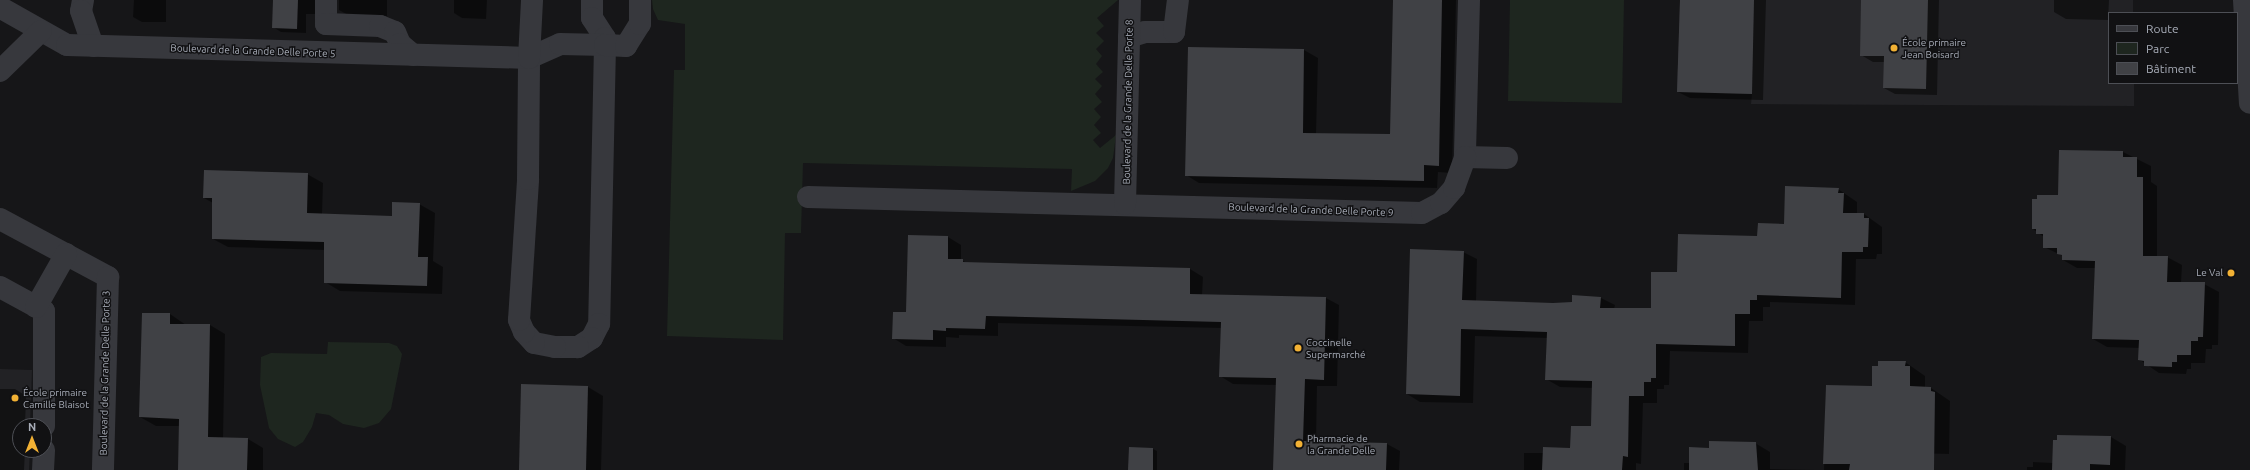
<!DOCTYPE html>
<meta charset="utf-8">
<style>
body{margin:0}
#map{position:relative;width:2250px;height:470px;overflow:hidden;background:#161618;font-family:Ubuntu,sans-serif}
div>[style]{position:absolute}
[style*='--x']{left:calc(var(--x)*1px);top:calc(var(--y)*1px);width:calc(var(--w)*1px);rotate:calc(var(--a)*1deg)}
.built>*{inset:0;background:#222225}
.green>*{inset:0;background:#1e261f}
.shadow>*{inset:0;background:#0007}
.building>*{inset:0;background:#404145}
.minor>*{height:22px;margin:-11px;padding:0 11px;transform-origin:11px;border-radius:11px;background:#37383d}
.dots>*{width:11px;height:11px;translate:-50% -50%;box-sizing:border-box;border:2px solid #111113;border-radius:50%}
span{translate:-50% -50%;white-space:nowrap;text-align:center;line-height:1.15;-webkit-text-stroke:3px #111113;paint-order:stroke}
.poi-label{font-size:10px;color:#a8adb8}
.left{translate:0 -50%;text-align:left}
.right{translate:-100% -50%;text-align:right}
.street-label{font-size:10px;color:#a8adb8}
.legend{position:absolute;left:2108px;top:12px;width:130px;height:72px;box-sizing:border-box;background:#111113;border:1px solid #4d4f55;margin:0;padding:5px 7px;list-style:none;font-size:12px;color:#a8adb8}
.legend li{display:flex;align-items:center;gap:8px;height:20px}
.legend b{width:20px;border:1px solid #4d4f55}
.north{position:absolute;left:12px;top:418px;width:40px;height:40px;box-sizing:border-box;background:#111113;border:1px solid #4d4f55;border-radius:50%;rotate:0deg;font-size:11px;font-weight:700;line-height:16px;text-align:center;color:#a8adb8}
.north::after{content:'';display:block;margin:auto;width:14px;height:18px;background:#f2b134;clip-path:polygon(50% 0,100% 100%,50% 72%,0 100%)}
</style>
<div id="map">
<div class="built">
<div style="clip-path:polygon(1680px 0,2133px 0,2133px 13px,2109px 13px,2109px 83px,2134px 83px,2134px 106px,1751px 104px,1752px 94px,1677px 92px)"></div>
<div style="clip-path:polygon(0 369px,32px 370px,30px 426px,20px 426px,20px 450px,30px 450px,29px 470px,0 470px)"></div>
</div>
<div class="green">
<div style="clip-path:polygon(652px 0,1118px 0,1097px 18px,1104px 26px,1096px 33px,1104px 41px,1096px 49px,1102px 56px,1096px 64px,1103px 72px,1095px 79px,1102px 86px,1095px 94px,1102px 102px,1094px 109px,1101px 117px,1094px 125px,1101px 133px,1093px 140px,1100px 148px,1116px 135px,1113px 158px,1108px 168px,1095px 181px,1071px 191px,1072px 169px,803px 163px,801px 233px,785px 233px,783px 340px,667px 336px,674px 70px,685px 70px,685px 24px,658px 20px,653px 9px)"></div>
<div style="clip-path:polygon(1510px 0,1624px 0,1622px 103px,1508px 101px)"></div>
<div style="clip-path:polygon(328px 342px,389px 343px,397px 346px,402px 354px,391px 409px,379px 423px,364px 428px,343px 424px,329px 415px,316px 413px,312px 427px,303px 442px,295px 447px,278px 439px,269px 428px,260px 385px,261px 357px,271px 353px,327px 354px)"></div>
</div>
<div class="shadow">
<div style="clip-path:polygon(134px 0,166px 0,166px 22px,142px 22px,133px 17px)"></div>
<div style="clip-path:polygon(274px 0,323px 0,322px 14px,306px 14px,306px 33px,281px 32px,273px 27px)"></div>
<div style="clip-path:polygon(339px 0,387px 0,387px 16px,348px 15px,339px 10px)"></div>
<div style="clip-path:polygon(454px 0,487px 0,486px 19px,462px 18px,454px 13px)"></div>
<div style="clip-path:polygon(1394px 0,1456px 0,1452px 173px,1438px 172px,1437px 188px,1199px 183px,1186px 175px,1189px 48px,1304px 50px,1318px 58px,1316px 134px,1391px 135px)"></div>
<div style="clip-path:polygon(1681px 0,1766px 0,1763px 100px,1690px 98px,1678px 92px)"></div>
<div style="clip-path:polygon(1862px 0,1939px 0,1937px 95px,1895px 94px,1884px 88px,1884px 62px,1873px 62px,1861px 55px)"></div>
<div style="clip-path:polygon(2054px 0,2109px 0,2108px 20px,2066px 19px,2054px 12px)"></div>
<div style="clip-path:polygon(2123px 152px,2151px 166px,2151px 182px,2157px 186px,2157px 257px,2167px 257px,2182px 265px,2181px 283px,2204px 284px,2219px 292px,2218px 345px,2212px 345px,2212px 349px,2206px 349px,2205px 363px,2191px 363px,2191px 369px,2187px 369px,2186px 374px,2159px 373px,2140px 360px,2140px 348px,2107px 347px,2093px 339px,2095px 268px,2077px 268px,2063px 260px,2063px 256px,2044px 247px,2044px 237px,2033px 229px,2059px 196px)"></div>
<div style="clip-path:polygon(307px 174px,323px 183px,322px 214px,393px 217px,419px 204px,435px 213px,433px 261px,443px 267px,442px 294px,340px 291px,325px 282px,325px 250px,228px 247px,213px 239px,213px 203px,204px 198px)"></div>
<div style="clip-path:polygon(1838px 189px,1857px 202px,1857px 214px,1864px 214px,1882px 227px,1882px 254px,1877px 254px,1876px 259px,1856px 259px,1855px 305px,1770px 302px,1770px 307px,1763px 307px,1763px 321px,1749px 321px,1748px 353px,1670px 351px,1669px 385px,1664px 385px,1664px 389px,1657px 389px,1657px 403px,1643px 403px,1641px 464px,1636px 463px,1636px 470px,1524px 470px,1524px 453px,1544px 453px,1571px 449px,1592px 427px,1593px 388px,1560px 387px,1546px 379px,1547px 338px,1475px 336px,1473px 403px,1420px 402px,1407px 394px,1463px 252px,1477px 259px,1476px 301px,1553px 304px,1573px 303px,1573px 296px,1601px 298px,1615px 305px,1614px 309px,1652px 309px,1678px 273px,1785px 225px)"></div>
<div style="clip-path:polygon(909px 236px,948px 237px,961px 245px,961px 260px,969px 264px,1190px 269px,1203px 277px,1202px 295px,1326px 298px,1339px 305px,1337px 386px,1317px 386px,1316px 442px,1387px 444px,1400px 451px,1399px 470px,1274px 470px,1276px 385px,1233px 384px,1220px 376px,1222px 328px,998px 323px,998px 336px,959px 335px,959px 338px,946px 337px,946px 347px,906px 346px,893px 338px,907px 313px)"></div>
<div style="clip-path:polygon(143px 314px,170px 314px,186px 325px,210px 325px,225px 334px,223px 439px,248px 439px,263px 448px,263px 470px,179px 470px,180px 426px,156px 426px,140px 417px)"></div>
<div style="clip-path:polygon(1905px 362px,1925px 376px,1925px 388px,1931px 388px,1950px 401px,1949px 454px,1912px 453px,1912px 470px,1824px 470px,1826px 386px,1873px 387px,1879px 367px)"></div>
<div style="clip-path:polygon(588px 387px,603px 396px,601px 470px,520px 470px)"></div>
<div style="clip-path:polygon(0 389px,15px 389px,26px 396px,25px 426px,20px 426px,20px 450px,25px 450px,24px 470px,0 470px)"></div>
<div style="clip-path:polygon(2111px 437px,2126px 446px,2125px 470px,2027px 470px,2027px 467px,2033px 467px,2033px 462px,2053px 463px)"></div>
<div style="clip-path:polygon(1755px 443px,1770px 452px,1770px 469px,1815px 470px,1684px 470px,1684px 463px,1690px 463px,1710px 449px)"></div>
<div style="clip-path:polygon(1153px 449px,1157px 451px,1157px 470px,1129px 470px)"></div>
</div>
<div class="building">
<div style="clip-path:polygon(273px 0,298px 0,297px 29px,272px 28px)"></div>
<div style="clip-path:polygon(1393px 0,1442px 0,1439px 166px,1424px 165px,1424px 181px,1185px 176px,1188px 47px,1304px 49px,1303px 133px,1390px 134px)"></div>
<div style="clip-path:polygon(1680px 0,1754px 0,1752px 94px,1677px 92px)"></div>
<div style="clip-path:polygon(1861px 0,1928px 0,1926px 89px,1883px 88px,1884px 56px,1860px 56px)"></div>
<div style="clip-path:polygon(2059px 150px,2123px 151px,2123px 157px,2137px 157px,2137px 177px,2143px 177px,2143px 256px,2168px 256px,2167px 282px,2205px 282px,2203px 337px,2198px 337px,2198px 341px,2191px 341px,2191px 355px,2177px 355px,2177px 362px,2172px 362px,2172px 367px,2144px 366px,2144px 361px,2138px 360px,2139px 340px,2092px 339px,2095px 261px,2062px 260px,2062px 255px,2057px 254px,2057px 248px,2043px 248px,2043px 234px,2036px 234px,2036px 229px,2032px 229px,2032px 199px,2037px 199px,2037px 195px,2058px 195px)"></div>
<div style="clip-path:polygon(204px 170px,308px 173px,307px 213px,392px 216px,392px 202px,420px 203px,418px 257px,428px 257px,427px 286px,324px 283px,324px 242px,212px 239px,212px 198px,203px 198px)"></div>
<div style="clip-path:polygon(1785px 186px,1839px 188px,1838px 193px,1844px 193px,1843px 213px,1864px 213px,1864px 218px,1869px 218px,1868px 247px,1863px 247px,1863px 252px,1842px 252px,1841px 298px,1757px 295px,1757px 300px,1750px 300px,1750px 314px,1735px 314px,1735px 346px,1656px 344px,1656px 378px,1651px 378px,1651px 382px,1644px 382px,1644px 396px,1629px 396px,1628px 457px,1623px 456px,1622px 470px,1542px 470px,1543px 447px,1570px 448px,1571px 426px,1591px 426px,1592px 381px,1545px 380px,1547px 332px,1461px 329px,1460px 396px,1406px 394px,1410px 249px,1464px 251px,1462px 300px,1553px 303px,1572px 302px,1572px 295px,1601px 297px,1600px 308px,1651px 308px,1651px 272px,1677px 272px,1678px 234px,1757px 236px,1758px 223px,1784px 224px)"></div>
<div style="clip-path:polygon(908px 235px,948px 236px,948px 259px,963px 259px,963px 262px,1190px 268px,1190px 294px,1326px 297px,1324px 380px,1305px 379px,1303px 441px,1387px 443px,1386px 470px,1273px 470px,1276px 378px,1219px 377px,1221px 322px,986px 316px,985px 329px,946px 328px,946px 331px,933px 330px,933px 340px,892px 339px,893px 312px,906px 312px)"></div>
<div style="clip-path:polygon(142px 313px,170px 313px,170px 324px,210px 324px,208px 437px,248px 438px,247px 470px,178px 470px,179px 419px,139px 417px)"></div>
<div style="clip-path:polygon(1878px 361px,1906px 361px,1905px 366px,1910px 366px,1910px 386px,1931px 387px,1931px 391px,1935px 392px,1934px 470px,1849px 470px,1850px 464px,1823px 464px,1826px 385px,1872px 386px,1872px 366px,1878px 366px)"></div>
<div style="clip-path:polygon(521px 384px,588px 386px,586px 470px,519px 470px)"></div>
<div style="clip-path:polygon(2057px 435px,2111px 436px,2110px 465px,2090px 464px,2090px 470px,2052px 470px,2053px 440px,2057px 440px)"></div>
<div style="clip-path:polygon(1709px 441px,1756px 442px,1758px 470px,1689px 470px,1689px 447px,1709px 448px)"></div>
<div style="clip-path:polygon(1129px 447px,1153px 448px,1153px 470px,1128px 470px)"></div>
</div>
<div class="minor">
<div style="--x:83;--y:0;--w:11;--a:100"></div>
<div style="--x:81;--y:11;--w:37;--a:71"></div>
<div style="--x:326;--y:0;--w:24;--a:90"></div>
<div style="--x:326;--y:24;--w:54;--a:2.1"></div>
<div style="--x:380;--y:26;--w:16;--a:22"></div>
<div style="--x:395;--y:32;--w:13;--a:67"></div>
<div style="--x:400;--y:44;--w:17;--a:40"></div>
<div style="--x:592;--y:0;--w:18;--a:90"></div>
<div style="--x:592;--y:18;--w:24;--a:57"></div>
<div style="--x:605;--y:38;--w:7;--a:90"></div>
<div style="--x:605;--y:45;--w:279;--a:91.2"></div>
<div style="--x:599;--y:324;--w:16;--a:117"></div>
<div style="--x:592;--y:338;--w:17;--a:147"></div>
<div style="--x:578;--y:347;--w:23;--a:180"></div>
<div style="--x:555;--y:347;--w:21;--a:-169"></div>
<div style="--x:534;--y:343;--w:15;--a:-132"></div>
<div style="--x:524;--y:332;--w:13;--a:-113"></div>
<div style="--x:519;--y:320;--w:141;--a:-86.3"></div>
<div style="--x:528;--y:179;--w:121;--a:-89.5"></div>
<div style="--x:529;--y:58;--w:34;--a:-24"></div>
<div style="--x:560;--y:44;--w:45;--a:1.3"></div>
<div style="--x:605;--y:45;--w:21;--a:3"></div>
<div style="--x:626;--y:46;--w:26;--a:-58"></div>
<div style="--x:640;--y:24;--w:24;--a:-90"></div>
<div style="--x:1469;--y:0;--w:157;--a:91.5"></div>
<div style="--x:1465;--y:157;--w:42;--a:1.4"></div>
<div style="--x:2244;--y:0;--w:103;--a:86.7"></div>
<div style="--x:3;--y:9;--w:73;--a:29.4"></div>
<div style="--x:67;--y:45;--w:462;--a:1.6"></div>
<div style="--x:529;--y:58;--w:58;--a:-87"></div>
<div style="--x:1129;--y:37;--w:17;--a:-17"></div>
<div style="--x:1145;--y:32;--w:29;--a:0"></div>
<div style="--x:1174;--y:32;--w:32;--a:-83"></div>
<div style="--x:0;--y:71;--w:57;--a:-44.3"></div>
<div style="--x:808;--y:197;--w:614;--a:1.49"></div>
<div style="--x:1422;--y:213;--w:21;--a:-28"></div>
<div style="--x:1441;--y:203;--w:20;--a:-49"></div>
<div style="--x:1454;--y:188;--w:33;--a:-70"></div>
<div style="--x:1125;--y:204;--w:204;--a:-88.6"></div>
<div style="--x:0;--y:219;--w:123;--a:28.2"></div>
<div style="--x:108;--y:277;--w:193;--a:91.5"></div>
<div style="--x:0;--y:287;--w:50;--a:28.6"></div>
<div style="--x:44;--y:311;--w:115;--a:90"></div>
<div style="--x:36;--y:307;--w:61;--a:-60.5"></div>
<div style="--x:43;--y:470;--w:20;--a:-87"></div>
</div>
<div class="dots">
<div style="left:1894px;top:48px;background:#f2b134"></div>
<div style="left:2231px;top:273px;background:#f2b134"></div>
<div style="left:1298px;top:348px;background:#f2b134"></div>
<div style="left:15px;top:398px;background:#f2b134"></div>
<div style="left:1299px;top:444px;background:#f2b134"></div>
</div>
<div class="poi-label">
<span class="left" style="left:1902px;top:48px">École primaire<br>Jean Boisard</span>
<span class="right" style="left:2223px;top:273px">Le Val</span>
<span class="left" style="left:1306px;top:348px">Coccinelle<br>Supermarché</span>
<span class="left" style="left:23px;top:398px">École primaire<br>Camille Blaisot</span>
<span class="left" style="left:1307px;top:444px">Pharmacie de<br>la Grande Delle</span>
</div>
<div class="street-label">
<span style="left:253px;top:51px;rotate:2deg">Boulevard de la Grande Delle Porte 5</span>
<span style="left:1128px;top:102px;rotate:-89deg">Boulevard de la Grande Delle Porte 8</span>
<span style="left:1311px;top:210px;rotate:2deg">Boulevard de la Grande Delle Porte 9</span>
<span style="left:105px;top:373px;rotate:-89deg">Boulevard de la Grande Delle Porte 3</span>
</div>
<ul class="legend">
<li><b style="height:5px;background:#37383d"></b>Route</li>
<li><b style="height:11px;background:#1e261f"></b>Parc</li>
<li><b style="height:11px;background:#404145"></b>Bâtiment</li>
</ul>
<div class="north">N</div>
</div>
